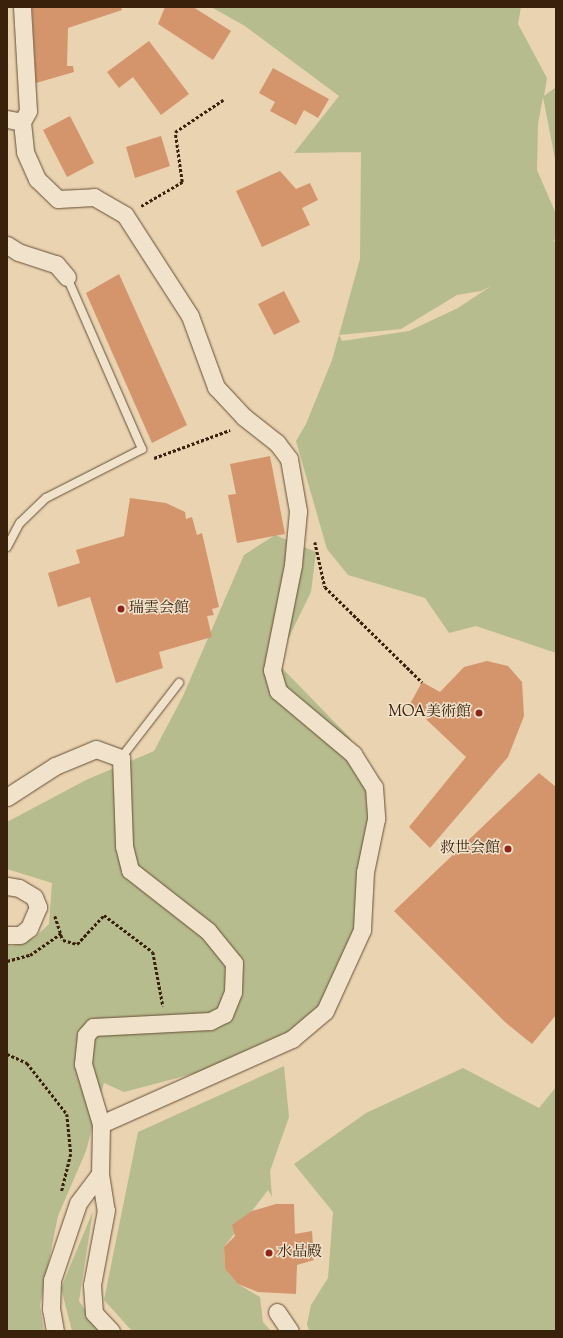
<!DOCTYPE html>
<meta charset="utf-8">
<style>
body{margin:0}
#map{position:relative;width:563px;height:1338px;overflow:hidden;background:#ead3b1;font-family:"Sorts Mill Goudy","Noto Serif JP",serif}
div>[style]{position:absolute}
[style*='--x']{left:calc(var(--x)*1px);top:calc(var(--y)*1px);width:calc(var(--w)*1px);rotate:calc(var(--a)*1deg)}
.green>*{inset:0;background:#b6bc8d}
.building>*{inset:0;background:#d4946c}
.path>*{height:2.5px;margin-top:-1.25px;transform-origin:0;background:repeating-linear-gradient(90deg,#39210b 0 3px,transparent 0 5px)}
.roads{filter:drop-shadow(0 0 1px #654e34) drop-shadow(0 0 1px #654e34)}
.service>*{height:8px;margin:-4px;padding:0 4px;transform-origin:4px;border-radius:4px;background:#f1e2cc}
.minor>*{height:17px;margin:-8.5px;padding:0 8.5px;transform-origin:8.5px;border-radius:8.5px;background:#f1e2cc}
.dots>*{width:11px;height:11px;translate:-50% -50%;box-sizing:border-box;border:2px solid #f1e2cc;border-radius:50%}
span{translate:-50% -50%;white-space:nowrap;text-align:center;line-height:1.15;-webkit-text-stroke:3px #f1e2cc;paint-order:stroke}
.poi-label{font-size:15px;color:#39210b}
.left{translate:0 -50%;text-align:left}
.right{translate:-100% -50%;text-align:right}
.frame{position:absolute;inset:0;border:8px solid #39210b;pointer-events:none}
</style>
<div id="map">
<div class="green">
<div style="clip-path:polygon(evenodd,211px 7px,521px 7px,518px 24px,547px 78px,544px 96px,556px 87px,556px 164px,543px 97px,538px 124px,537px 170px,556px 214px,556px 237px,553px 242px,556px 240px,556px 653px,476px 626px,449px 633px,425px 598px,348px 575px,327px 549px,296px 441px,306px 424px,332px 360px,360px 259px,361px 152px,294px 153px,339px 96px,245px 26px,211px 7px,491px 286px,458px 308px,409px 331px,342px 341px,339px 335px,401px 329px,457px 295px,481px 291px,491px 286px)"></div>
<div style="clip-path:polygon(275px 535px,316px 552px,311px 592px,287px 641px,282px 668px,350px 738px,374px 787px,359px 929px,337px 986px,292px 1039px,200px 1072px,124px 1092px,104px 1083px,86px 1151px,58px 1216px,40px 1305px,44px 1331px,7px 1331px,7px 945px,12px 946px,34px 938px,49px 924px,52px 883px,7px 869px,7px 822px,86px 780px,154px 751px,183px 696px,244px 555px)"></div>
<div style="clip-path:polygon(284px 1066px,289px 1117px,270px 1171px,272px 1197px,268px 1190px,224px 1247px,225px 1269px,238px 1284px,260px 1297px,263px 1322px,271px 1331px,132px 1331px,104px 1300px,138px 1132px)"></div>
<div style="clip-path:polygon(463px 1068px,539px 1108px,556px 1087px,556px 1331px,309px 1331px,307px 1324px,311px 1305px,328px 1278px,333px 1212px,294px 1164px,366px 1113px)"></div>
<div style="clip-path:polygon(93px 1211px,79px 1301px,100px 1331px,72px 1331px,61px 1288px)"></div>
</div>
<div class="building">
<div style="clip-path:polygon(32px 7px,121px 7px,122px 10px,68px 28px,67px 66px,73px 66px,74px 72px,36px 83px)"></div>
<div style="clip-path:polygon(165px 7px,193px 7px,231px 31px,213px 60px,158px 24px)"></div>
<div style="clip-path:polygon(149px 41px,189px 94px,161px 115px,133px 77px,119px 88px,107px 72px)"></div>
<div style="clip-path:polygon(273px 68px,329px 99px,318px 118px,304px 110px,296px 125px,270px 111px,275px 102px,259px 93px)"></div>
<div style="clip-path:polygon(70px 116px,94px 163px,67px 177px,43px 130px)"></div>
<div style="clip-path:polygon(161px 136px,170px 166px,135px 178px,126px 147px)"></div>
<div style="clip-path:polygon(280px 171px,296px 189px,310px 183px,318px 200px,302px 208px,310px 225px,262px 247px,236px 191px)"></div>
<div style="clip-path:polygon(119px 274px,187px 425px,152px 443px,86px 293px)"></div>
<div style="clip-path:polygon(284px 291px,300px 322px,274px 335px,258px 304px)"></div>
<div style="clip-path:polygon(270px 456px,285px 534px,237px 543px,228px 495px,236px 494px,230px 464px)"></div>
<div style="clip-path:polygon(130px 498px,166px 503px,185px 512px,186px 519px,192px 517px,197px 535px,202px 533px,219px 607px,212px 609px,214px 615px,207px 616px,212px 637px,159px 652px,163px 668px,116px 683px,90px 597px,58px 607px,48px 573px,80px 563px,76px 550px,124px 536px)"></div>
<div style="clip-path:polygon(487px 661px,508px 666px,522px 682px,524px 716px,508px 757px,430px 848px,409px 827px,466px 757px,410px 704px,422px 682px,440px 692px,464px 667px)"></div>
<div style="clip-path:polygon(539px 773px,556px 787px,556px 1015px,532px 1044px,505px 1022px,394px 911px)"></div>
<div style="clip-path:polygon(276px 1204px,294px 1204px,295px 1234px,312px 1231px,314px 1260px,297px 1265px,296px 1294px,258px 1292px,238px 1284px,225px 1269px,224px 1247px,235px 1236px,232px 1225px,252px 1211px)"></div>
</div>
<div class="path">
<div style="--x:141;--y:206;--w:48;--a:-30.3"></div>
<div style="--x:182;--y:182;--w:50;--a:-98"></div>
<div style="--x:175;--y:132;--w:58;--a:-33.7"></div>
<div style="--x:154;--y:458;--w:81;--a:-20.2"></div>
<div style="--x:315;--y:542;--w:46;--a:77.5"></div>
<div style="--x:325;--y:587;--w:136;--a:44.4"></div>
<div style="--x:55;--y:916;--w:25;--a:72"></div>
<div style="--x:63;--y:940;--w:15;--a:16"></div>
<div style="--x:77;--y:944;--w:40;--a:-47"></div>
<div style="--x:104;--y:915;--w:61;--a:37.1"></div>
<div style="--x:153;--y:952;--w:55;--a:79.5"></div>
<div style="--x:7;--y:961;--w:24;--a:-15"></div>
<div style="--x:30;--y:955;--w:38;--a:-35"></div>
<div style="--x:7;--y:1054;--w:22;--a:24"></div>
<div style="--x:27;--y:1063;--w:65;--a:51.9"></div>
<div style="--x:67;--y:1114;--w:40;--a:84.3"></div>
<div style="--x:71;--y:1154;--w:38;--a:104"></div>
</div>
<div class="roads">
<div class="service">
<div style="--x:7;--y:547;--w:27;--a:-62"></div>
<div style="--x:20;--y:523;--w:36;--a:-44"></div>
<div style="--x:46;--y:498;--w:108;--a:-27"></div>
<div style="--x:142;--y:449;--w:188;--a:-113.6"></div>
<div style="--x:121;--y:758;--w:95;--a:-52.3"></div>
</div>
<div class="minor">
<div style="--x:22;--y:7;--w:104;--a:86.7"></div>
<div style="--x:28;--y:111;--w:13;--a:119"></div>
<div style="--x:22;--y:122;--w:30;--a:84"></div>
<div style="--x:25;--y:152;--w:30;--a:66"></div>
<div style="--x:37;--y:179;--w:29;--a:44"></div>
<div style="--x:58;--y:199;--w:36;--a:-3"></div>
<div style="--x:94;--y:197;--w:36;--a:30"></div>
<div style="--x:125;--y:215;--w:120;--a:57.2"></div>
<div style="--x:190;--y:316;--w:76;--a:69.9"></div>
<div style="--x:216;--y:387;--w:41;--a:47"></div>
<div style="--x:244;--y:417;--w:42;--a:38.2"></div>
<div style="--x:277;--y:443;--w:20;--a:53"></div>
<div style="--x:289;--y:459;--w:53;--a:80.2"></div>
<div style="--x:298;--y:511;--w:54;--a:95.3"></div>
<div style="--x:293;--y:565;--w:107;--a:101.3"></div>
<div style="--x:272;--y:670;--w:22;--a:74"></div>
<div style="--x:278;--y:691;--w:98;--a:40"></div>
<div style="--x:353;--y:754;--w:39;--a:58"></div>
<div style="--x:374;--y:787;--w:32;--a:86"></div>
<div style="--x:376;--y:819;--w:54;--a:101.7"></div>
<div style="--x:365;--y:872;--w:58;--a:93"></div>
<div style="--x:362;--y:930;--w:89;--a:114.6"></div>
<div style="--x:325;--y:1011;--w:43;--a:139.7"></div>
<div style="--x:292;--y:1039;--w:209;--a:156"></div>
<div style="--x:7;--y:119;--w:15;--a:11"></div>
<div style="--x:7;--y:245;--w:13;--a:32"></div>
<div style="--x:18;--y:252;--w:40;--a:18"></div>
<div style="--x:56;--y:264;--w:17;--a:50"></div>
<div style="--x:7;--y:797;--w:57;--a:-32.9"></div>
<div style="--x:55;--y:766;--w:44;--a:-22.5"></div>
<div style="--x:96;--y:749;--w:27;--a:20"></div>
<div style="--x:121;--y:758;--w:88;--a:88"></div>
<div style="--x:124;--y:846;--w:25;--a:76"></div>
<div style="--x:130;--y:870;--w:99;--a:38"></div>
<div style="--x:208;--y:931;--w:41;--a:50.9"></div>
<div style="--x:234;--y:963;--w:29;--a:92"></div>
<div style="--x:233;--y:992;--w:24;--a:112"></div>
<div style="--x:224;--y:1014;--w:16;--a:153"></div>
<div style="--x:210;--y:1021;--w:117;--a:177.1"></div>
<div style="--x:93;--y:1027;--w:11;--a:131"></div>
<div style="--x:86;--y:1035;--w:29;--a:96"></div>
<div style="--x:83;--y:1064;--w:63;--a:73.3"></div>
<div style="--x:101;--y:1124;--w:50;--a:91.1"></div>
<div style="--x:100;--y:1174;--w:36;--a:81"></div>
<div style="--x:106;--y:1210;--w:76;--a:100.6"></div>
<div style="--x:92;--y:1285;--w:28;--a:86"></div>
<div style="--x:94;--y:1313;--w:25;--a:47"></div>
<div style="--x:7;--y:886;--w:12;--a:9"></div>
<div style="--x:19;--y:888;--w:17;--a:31"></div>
<div style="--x:34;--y:897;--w:11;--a:68"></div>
<div style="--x:38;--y:907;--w:23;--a:113"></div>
<div style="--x:29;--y:928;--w:11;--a:142"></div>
<div style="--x:20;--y:935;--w:13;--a:180"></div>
<div style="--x:277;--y:1312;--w:23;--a:56"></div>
<div style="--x:55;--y:1331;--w:22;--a:-100"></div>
<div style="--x:51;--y:1309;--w:29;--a:-88"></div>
<div style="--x:52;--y:1280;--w:81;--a:-71.3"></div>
<div style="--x:78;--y:1203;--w:36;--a:-53"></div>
</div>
</div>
<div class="dots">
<div style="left:121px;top:609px;background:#8f2418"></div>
<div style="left:479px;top:713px;background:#8f2418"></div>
<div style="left:508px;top:849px;background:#8f2418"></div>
<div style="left:269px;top:1253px;background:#8f2418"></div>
</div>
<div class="poi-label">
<span class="left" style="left:129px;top:609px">瑞雲会館</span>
<span class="right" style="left:471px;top:713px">MOA美術館</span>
<span class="right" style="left:500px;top:849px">救世会館</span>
<span class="left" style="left:277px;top:1253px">水晶殿</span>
</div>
<div class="frame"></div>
</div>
